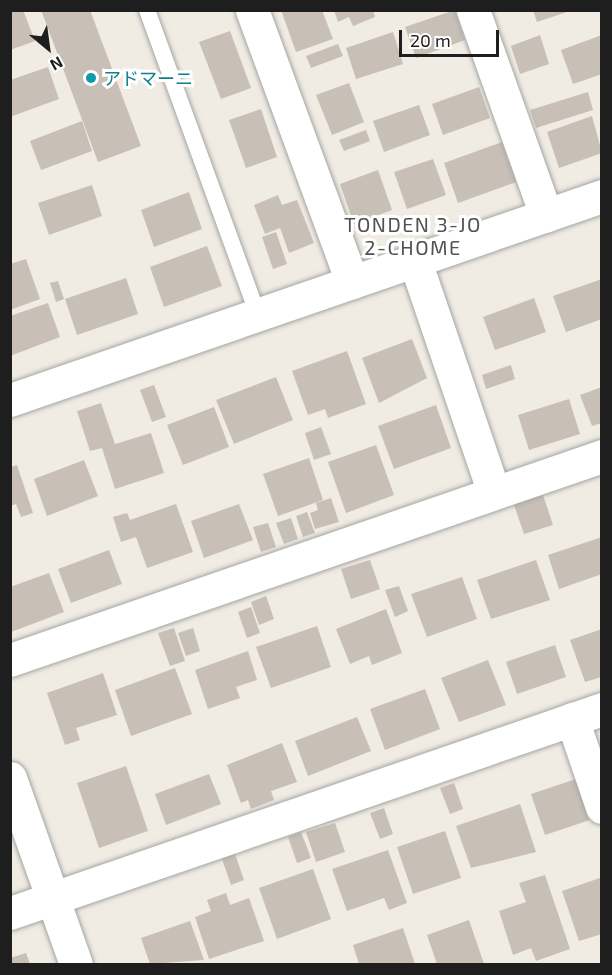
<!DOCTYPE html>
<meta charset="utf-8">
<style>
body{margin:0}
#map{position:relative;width:612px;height:975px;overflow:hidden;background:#f0ece3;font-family:"Exo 2","Noto Sans JP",sans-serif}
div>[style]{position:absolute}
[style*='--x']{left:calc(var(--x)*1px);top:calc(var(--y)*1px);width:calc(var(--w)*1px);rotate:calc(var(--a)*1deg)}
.building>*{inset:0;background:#c8bfb6}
.roads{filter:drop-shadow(0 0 2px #a5a5a5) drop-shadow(0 0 2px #a5a5a5)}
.service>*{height:16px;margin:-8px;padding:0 8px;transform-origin:8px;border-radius:8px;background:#fff}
.minor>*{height:33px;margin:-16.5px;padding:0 16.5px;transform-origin:16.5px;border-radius:16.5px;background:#fff}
.dots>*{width:16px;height:16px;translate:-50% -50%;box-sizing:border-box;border:3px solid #fff;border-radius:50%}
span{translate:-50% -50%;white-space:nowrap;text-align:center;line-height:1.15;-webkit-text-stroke:6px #fff;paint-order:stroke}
.culture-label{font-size:18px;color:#0d838f}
.left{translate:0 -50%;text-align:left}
.neighbourhood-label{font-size:20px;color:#515151;letter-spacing:1.5px}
.frame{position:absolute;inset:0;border:12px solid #1e1e1e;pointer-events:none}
.north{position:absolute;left:18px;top:18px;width:60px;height:60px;-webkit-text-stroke:4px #fff;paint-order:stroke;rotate:151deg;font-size:16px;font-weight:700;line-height:24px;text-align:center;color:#1e1e1e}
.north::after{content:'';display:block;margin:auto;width:21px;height:27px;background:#1e1e1e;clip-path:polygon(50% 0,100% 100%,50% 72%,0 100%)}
.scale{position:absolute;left:399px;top:30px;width:100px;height:27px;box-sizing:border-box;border:3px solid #1e1e1e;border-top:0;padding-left:8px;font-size:18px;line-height:21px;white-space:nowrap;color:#1e1e1e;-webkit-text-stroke:4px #fff;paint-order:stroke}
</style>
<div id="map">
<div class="building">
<div style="clip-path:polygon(10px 10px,23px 10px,35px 41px,10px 50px)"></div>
<div style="clip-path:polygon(41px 10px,90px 10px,141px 146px,98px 162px)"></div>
<div style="clip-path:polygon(281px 10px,322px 10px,333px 39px,296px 52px)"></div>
<div style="clip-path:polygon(334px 10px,373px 10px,375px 17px,353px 26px,349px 17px,338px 22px)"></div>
<div style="clip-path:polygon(455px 10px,465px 40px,416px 58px,405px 27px)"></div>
<div style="clip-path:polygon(533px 10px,570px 10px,570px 11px,537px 22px)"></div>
<div style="clip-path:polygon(230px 31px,251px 88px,221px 99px,199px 42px)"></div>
<div style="clip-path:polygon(393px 32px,403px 64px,356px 79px,346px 48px)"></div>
<div style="clip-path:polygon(540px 35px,549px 64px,520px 74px,511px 46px)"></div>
<div style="clip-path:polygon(602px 35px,602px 74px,573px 84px,561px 50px)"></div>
<div style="clip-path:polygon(338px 44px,343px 56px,311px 68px,306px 56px)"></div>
<div style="clip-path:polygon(48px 67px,59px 99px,10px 117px,10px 80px)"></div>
<div style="clip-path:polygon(349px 83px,364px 122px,332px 135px,316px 95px)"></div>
<div style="clip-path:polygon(479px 87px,490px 118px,443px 135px,432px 104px)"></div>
<div style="clip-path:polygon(588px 92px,593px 110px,536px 128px,530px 110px)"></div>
<div style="clip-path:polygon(419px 105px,430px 135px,384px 152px,373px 121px)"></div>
<div style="clip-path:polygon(261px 109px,277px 157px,246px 168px,229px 120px)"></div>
<div style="clip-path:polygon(592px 116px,602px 153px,559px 168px,547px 132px)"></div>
<div style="clip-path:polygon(82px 121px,92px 151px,41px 170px,30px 141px)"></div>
<div style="clip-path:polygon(366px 130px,370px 141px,344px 151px,339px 140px)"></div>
<div style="clip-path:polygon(502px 142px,516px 182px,458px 203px,444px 163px)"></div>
<div style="clip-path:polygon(433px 159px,446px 195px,407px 209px,394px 172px)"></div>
<div style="clip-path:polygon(378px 170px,392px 210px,354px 224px,340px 184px)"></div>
<div style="clip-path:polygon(92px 185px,102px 216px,49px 235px,38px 203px)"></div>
<div style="clip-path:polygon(189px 192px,202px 229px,154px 247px,141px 210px)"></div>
<div style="clip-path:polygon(278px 195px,282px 205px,297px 200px,314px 243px,289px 253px,280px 228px,265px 234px,254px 205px)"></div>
<div style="clip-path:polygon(276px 232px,287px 264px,273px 269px,262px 237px)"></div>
<div style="clip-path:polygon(207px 246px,222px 286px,164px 307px,150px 267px)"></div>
<div style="clip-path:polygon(26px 259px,40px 299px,10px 310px,10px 264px)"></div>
<div style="clip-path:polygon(126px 278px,138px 314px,77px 335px,65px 299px)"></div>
<div style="clip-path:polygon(602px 279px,602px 319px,566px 332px,553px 296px)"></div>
<div style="clip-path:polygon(58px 281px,64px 299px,56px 302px,50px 283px)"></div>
<div style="clip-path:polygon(534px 298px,546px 332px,495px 350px,483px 317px)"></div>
<div style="clip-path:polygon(48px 303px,60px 337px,10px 356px,10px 316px)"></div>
<div style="clip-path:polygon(412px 339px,427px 378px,379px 403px,362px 358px)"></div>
<div style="clip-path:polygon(347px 351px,366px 404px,328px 418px,325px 409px,308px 415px,292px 371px)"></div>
<div style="clip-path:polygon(511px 365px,515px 379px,486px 389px,482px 375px)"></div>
<div style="clip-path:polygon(276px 377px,293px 420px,234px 444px,216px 400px)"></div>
<div style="clip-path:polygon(154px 385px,166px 417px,152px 422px,140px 390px)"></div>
<div style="clip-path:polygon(602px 387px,602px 423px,592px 426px,580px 395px)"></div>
<div style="clip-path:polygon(569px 399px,580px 434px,529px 450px,518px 415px)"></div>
<div style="clip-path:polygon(101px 403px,115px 444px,151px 433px,164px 473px,115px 489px,102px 448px,90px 451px,77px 411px)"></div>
<div style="clip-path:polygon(436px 405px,451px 448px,394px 469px,378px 426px)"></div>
<div style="clip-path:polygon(214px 407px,229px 447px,183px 465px,167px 425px)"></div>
<div style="clip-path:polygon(321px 427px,331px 454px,314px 460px,305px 433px)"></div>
<div style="clip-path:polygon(376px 445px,394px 495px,346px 513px,328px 462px)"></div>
<div style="clip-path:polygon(309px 458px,323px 500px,278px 516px,263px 474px)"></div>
<div style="clip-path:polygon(84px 460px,98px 496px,47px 516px,34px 479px)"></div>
<div style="clip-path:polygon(17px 465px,33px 513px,21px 517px,16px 504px,10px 506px,10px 467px)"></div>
<div style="clip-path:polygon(543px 495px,553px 525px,524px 534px,514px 505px)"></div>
<div style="clip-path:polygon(331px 498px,339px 522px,315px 529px,310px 513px,318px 510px,316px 503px)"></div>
<div style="clip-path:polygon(176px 504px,193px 552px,147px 568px,136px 537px,121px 542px,113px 517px,127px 513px,130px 520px)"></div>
<div style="clip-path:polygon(239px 504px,253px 540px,204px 558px,191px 521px)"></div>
<div style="clip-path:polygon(307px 512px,315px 533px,303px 537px,296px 516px)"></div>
<div style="clip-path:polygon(291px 518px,298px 539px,284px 544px,276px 523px)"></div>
<div style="clip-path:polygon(268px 523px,276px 547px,261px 552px,253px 527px)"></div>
<div style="clip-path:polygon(602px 537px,602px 574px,559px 589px,548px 555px)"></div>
<div style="clip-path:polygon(109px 550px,122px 584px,71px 603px,58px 569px)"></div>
<div style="clip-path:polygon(370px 560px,380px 589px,351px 599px,341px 569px)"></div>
<div style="clip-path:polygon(536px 560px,550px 600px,491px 619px,477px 580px)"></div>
<div style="clip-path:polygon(49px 573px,64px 612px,11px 632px,10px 587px)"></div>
<div style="clip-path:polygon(462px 577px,477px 619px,427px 637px,411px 594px)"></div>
<div style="clip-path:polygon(399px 586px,408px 611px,395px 617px,385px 590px)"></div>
<div style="clip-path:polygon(266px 596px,274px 619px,259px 625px,251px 602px)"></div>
<div style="clip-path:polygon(251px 607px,260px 633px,247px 638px,238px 612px)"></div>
<div style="clip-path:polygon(386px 609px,402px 653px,372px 665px,369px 656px,350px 664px,336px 629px)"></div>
<div style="clip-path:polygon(317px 626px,331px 667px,271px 688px,256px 647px)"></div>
<div style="clip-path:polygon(174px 628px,185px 661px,170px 666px,158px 633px)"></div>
<div style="clip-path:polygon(193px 628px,200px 651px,186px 656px,178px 633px)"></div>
<div style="clip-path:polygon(602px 629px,602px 677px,585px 682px,570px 640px)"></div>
<div style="clip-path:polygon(555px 645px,566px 677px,517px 694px,506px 662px)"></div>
<div style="clip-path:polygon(248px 651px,257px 680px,236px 687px,240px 698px,208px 709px,195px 670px)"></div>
<div style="clip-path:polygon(488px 660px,506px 705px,459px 722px,441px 678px)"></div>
<div style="clip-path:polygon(175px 668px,192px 714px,131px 736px,115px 690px)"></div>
<div style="clip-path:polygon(103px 673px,117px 715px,76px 728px,80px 740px,65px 745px,47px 693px)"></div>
<div style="clip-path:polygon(425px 689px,440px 729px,385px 750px,370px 709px)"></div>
<div style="clip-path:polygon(357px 717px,371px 751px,308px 776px,295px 741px)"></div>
<div style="clip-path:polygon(282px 743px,297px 782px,271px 791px,274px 800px,251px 809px,248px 800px,241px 803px,227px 765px)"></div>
<div style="clip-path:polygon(126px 766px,148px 831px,99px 848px,77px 783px)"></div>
<div style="clip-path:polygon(209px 774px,221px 804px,166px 825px,155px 794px)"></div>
<div style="clip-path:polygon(576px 779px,590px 820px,545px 835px,531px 794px)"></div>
<div style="clip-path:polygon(454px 783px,463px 809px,450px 814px,440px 788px)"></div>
<div style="clip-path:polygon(520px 804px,536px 852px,471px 868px,456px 826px)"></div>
<div style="clip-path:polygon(384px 808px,393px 834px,380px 839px,370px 813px)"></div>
<div style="clip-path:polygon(335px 823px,345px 852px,316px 862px,306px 832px)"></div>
<div style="clip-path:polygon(445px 831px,461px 878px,413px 894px,397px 847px)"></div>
<div style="clip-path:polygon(301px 832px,311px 858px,297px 863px,288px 837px)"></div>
<div style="clip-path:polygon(388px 850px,407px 903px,389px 910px,384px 898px,347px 911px,332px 869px)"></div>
<div style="clip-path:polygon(235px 854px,244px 880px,231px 885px,222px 859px)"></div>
<div style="clip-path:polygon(313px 869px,331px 919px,277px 939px,259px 888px)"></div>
<div style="clip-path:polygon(545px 875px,570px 949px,536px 961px,531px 948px,513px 955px,499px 911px,526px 902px,519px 883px)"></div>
<div style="clip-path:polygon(600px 878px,602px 934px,579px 941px,562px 891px)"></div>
<div style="clip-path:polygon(226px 893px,230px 905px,249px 898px,264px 941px,209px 959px,195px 917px,211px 911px,207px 900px)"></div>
<div style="clip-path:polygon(469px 920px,484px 964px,437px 964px,427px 935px)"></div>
<div style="clip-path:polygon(190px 921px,204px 960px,150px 964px,141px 938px)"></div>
<div style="clip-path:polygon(403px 928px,415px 964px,359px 964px,353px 945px)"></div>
<div style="clip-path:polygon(26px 953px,30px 964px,10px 964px,10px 958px)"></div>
</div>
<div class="roads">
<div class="service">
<div style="--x:147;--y:10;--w:325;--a:70"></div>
</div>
<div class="minor">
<div style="--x:252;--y:10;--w:290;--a:69.8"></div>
<div style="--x:473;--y:10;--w:218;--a:70.4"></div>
<div style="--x:415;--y:261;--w:245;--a:71.2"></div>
<div style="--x:10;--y:400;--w:626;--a:-19.01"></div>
<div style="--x:10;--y:660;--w:626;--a:-19.01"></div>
<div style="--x:572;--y:719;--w:93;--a:71.2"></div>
<div style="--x:10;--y:778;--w:197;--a:70.5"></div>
<div style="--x:10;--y:913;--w:626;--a:-19.01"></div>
</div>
</div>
<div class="dots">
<div style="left:91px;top:78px;background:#0f9aa8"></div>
</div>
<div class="culture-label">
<span class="left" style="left:103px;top:78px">アドマーニ</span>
</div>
<div class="neighbourhood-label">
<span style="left:413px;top:236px">TONDEN 3-JO<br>2-CHOME</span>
</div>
<div class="frame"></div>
<div class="north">N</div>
<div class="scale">20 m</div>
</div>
